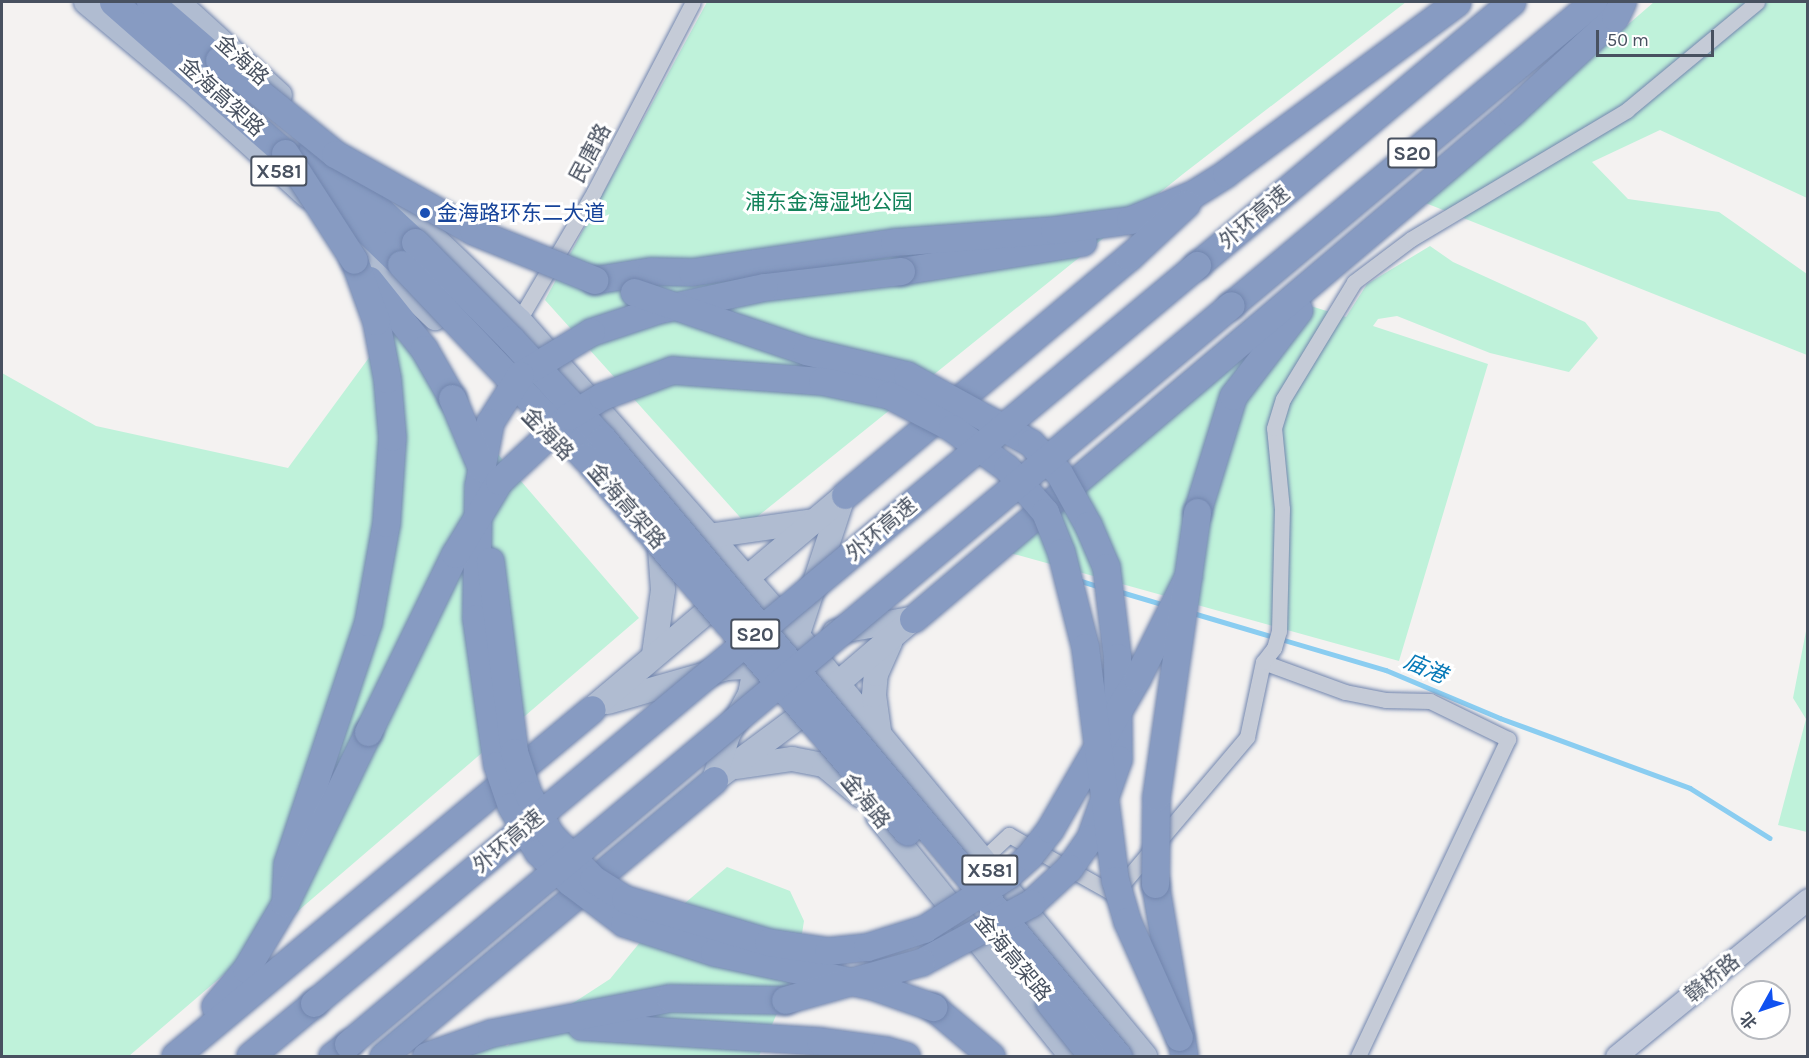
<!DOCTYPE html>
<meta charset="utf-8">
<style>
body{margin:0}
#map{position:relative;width:1809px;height:1058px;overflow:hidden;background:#f4f2f1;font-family:Karla,"Noto Sans SC",sans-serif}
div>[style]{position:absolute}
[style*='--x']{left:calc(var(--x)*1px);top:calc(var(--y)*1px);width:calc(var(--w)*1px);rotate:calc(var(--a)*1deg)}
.green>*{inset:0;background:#bff2da}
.stream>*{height:4.5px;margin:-2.25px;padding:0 2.25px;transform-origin:2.25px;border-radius:2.25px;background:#8acdf1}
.roads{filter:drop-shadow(0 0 2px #7286ae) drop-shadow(0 0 2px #7286ae)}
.street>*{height:15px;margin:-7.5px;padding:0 7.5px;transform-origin:7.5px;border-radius:7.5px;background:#c5cbd7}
.secondary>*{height:21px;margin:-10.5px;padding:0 10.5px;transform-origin:10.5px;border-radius:10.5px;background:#c4cbdb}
.primary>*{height:24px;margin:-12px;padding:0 12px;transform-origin:12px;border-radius:12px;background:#b0bcd1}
.highway>*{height:27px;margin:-13.5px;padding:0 13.5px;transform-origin:13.5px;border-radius:13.5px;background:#879bc2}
.bridges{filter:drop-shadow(0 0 2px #7286ae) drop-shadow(0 0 2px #7286ae)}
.highway-bridge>*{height:27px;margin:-13.5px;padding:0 13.5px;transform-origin:13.5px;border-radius:13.5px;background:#879bc2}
.dots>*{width:16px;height:16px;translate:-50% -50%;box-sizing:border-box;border:3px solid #fff;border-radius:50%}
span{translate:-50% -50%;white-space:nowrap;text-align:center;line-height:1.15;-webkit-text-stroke:6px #fff;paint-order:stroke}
.shield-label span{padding:2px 4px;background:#fff;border:2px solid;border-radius:4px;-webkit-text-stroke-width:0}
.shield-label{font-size:20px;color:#485160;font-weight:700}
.street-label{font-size:21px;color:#485160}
.park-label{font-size:21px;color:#13825a}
.transit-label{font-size:21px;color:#164399}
.left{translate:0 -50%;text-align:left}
.water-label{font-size:22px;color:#0578b7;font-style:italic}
.frame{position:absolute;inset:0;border:3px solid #485160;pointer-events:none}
.north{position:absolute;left:1731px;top:980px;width:60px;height:60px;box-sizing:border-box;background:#fff;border:2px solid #b6b9bf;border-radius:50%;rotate:230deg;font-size:16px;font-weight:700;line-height:24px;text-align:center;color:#485160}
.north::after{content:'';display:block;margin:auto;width:21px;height:27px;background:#1051f0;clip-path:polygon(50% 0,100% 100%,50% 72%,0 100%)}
.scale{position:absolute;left:1596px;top:30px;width:118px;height:27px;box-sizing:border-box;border:3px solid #485160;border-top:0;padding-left:8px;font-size:18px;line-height:21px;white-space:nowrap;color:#485160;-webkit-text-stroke:4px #fff;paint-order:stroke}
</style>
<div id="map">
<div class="green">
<div style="clip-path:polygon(707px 2px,1406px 2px,1183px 174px,747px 525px,545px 300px)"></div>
<div style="clip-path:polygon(1654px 2px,1807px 2px,1807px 198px,1660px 130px,1592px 162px,1628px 199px,1719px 212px,1807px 274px,1807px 355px,1423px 202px)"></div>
<div style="clip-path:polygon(1430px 246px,1453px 262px,1585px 322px,1598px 338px,1569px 372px,1490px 353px,1397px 316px,1378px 319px,1373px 326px,1488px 364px,1399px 661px,1003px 551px,1301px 303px,1346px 317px,1367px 284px)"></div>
<div style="clip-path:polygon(390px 329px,639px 618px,129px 1056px,2px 1056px,2px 373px,96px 426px,288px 468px)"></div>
<div style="clip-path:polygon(1807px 626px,1808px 832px,1807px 832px,1778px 825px,1806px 719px,1793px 698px)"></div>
<div style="clip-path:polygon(727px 867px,790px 891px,804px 921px,797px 965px,759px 1056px,438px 1056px,472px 1026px,507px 1046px,610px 979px,641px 941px)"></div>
</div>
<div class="stream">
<div style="--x:1078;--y:580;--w:21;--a:17"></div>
<div style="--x:1118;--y:591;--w:49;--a:16.6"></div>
<div style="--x:1193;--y:613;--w:201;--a:16.5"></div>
<div style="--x:1386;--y:670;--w:124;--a:22.8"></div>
<div style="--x:1500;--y:718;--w:202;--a:20.2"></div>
<div style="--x:1690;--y:788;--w:94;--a:32"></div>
</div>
<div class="roads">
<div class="street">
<div style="--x:519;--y:320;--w:148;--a:-59.6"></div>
<div style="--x:594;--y:192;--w:214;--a:-62.5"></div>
<div style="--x:1263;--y:662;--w:87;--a:20.1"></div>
<div style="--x:1345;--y:692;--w:42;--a:11"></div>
<div style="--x:1386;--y:700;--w:44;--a:1.3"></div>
<div style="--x:1430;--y:701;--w:87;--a:26"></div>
<div style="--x:1508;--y:739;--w:351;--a:115.3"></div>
<div style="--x:982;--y:860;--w:37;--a:-43"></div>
<div style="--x:1009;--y:835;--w:120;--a:29.3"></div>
<div style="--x:1114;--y:894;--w:206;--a:-49.7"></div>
<div style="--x:1247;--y:737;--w:77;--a:-78"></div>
<div style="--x:1263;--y:662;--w:18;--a:-52"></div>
<div style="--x:1274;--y:648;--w:18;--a:-74"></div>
<div style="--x:1279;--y:631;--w:122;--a:-88.6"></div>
<div style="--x:1282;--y:509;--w:81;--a:-95.6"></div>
<div style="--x:1274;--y:428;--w:30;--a:-73"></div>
<div style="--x:1283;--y:399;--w:137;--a:-58.7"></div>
<div style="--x:1354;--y:282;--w:71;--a:-37"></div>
<div style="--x:1411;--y:239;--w:252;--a:-30.8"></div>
<div style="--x:1627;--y:110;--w:169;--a:-39.7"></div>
</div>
<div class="secondary">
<div style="--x:1616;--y:1056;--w:248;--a:-39.3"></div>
</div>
<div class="primary">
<div style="--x:86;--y:2;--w:136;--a:39.9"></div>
<div style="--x:190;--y:89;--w:159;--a:42.4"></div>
<div style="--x:178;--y:2;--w:138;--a:42.4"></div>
<div style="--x:382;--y:187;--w:191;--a:44.2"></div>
<div style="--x:519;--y:320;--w:422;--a:48.6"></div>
<div style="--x:798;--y:636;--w:545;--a:50.44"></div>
<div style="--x:337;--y:224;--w:136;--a:43.8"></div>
<div style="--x:709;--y:536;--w:105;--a:-8.2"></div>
<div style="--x:835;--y:632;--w:76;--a:-9.8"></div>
<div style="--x:793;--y:649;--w:160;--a:-71.8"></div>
<div style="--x:654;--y:654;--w:65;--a:-82"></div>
<div style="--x:663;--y:590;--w:41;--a:-94.2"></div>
<div style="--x:608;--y:702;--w:124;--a:-15.9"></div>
<div style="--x:727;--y:668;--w:54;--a:-3.2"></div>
<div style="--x:592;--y:709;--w:331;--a:-40.2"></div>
<div style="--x:880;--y:738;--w:43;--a:-97.9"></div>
<div style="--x:874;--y:695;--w:21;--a:-85"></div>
<div style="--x:876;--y:674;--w:35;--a:-66"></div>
<div style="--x:737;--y:767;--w:56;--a:-8.3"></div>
<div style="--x:792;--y:759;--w:33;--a:11"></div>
<div style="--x:824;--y:765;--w:48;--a:40"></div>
<div style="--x:714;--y:780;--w:102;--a:-36.6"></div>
<div style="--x:796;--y:719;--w:154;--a:-40.5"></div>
<div style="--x:714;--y:780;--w:47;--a:-72.7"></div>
<div style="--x:728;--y:735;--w:47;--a:-61.8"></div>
<div style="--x:750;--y:694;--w:42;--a:-79"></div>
<div style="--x:878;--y:816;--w:308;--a:51.2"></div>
</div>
<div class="highway">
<div style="--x:113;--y:2;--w:229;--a:41.3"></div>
<div style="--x:285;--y:153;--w:161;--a:43.7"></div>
<div style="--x:150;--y:2;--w:113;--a:40.7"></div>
<div style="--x:313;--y:147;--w:139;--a:43"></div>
<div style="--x:1197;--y:265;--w:410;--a:-39.9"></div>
<div style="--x:901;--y:271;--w:184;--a:-9.1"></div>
<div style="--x:369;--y:280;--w:88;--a:51.4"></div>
<div style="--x:424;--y:349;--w:56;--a:60.3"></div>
<div style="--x:594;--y:280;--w:58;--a:-9"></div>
<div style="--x:651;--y:271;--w:41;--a:1.4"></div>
<div style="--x:692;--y:272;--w:204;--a:-8.4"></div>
<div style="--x:894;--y:242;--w:160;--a:-4.3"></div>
<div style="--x:1054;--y:230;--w:77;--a:-7.5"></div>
<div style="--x:1130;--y:220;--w:68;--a:-22.4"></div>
<div style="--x:1193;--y:194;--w:39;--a:-32"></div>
<div style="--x:1226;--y:173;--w:287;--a:-36.5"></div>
<div style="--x:1231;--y:305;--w:472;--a:-39.9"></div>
<div style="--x:845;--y:495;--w:371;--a:-40"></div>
<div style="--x:1129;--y:257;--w:78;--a:-42.9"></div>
<div style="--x:1197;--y:512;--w:121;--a:-72.8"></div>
<div style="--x:1233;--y:396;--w:108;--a:-52.5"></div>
<div style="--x:913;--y:619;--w:785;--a:-40.24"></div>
<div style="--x:1512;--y:112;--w:140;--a:-42.7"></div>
<div style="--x:1615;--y:17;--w:17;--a:-65"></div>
<div style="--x:1155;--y:884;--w:174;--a:80.4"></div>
<div style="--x:285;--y:903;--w:39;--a:-87"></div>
<div style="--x:287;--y:864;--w:255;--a:-71.5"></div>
<div style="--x:368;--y:622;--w:101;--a:-79.7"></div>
<div style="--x:386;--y:523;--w:86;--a:-86"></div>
<div style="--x:392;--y:437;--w:58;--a:-94.9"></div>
<div style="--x:387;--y:379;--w:59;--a:-100.7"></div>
<div style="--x:376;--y:321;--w:65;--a:-109.8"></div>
<div style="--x:215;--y:1006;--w:48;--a:-50"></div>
<div style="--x:246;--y:969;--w:77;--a:-59.4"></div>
<div style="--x:285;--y:903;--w:190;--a:-64.1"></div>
<div style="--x:933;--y:1007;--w:76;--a:40.2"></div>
<div style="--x:581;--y:1026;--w:239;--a:3.6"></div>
<div style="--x:820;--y:1041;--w:66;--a:7.9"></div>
<div style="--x:885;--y:1050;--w:22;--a:16"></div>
<div style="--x:175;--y:1056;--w:542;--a:-39.77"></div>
<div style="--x:250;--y:1056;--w:83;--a:-39.6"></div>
<div style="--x:332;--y:1056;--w:20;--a:-37"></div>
<div style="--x:383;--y:1056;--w:431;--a:-39.8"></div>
<div style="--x:426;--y:1056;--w:69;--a:-19.5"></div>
<div style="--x:491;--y:1033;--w:182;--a:-11.1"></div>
<div style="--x:670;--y:998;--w:115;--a:1"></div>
</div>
</div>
<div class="bridges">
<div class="highway-bridge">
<div style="--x:219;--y:60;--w:149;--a:39"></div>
<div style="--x:335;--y:154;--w:158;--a:29.2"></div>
<div style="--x:473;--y:231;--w:131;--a:22"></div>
<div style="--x:285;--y:153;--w:127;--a:57.2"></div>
<div style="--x:415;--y:242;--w:136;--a:45.3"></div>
<div style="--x:511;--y:339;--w:136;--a:47.4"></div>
<div style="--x:603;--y:439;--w:804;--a:50.15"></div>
<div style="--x:401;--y:264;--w:267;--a:46.4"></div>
<div style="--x:585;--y:457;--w:494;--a:49.3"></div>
<div style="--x:901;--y:271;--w:138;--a:173.3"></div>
<div style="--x:764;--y:287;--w:109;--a:167.9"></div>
<div style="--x:657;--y:310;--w:70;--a:161.6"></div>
<div style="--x:591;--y:332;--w:83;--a:148.8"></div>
<div style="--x:520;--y:375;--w:56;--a:122.6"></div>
<div style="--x:490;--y:422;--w:65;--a:100.6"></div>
<div style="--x:478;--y:486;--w:132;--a:90.9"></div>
<div style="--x:476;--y:618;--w:148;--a:81.9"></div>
<div style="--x:497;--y:765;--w:43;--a:71.1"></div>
<div style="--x:511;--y:806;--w:53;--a:59.6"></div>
<div style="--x:538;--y:852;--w:44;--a:43.2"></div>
<div style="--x:570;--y:882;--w:68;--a:37.2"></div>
<div style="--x:624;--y:923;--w:95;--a:17.9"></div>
<div style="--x:714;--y:952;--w:163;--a:12.1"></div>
<div style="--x:873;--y:986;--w:64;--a:19.3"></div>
<div style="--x:634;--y:292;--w:182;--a:18.9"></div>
<div style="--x:806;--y:351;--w:104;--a:13.4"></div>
<div style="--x:907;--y:375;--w:141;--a:28.7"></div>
<div style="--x:1031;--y:443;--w:41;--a:47"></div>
<div style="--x:1059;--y:473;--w:60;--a:60.9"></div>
<div style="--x:1088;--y:525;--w:46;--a:66.8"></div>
<div style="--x:1106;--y:567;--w:91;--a:83"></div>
<div style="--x:1117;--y:657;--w:102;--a:89.4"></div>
<div style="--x:1118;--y:759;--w:84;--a:109.5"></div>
<div style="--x:1090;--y:838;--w:37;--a:125"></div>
<div style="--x:1069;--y:868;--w:52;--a:137.4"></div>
<div style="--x:1031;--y:903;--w:125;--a:151.8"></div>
<div style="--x:921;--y:962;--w:141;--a:164.4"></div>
<div style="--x:452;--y:398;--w:75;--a:67.2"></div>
<div style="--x:490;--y:561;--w:193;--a:82.8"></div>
<div style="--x:514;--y:752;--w:44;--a:71.6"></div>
<div style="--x:528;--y:794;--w:46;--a:61.2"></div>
<div style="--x:550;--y:834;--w:62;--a:46.3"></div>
<div style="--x:593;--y:879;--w:38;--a:32"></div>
<div style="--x:625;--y:899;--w:149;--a:16.7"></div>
<div style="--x:768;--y:942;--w:61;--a:8.5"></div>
<div style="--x:828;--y:951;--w:39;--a:-6"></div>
<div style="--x:867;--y:947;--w:60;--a:-17.5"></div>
<div style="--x:924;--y:929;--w:100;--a:-32.7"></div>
<div style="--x:1008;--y:875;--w:28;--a:-42"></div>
<div style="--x:1029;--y:856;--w:34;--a:-52"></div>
<div style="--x:1050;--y:829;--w:174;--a:-60.1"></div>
<div style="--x:1137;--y:678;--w:114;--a:-63.4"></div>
<div style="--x:368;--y:732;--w:198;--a:-64"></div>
<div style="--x:455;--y:554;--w:85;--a:-58.9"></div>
<div style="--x:499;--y:481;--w:96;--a:-42.9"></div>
<div style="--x:569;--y:416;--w:39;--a:-31"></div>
<div style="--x:602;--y:396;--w:75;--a:-20.4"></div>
<div style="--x:672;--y:370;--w:150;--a:4.2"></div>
<div style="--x:822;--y:381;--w:68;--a:11.8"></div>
<div style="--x:889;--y:395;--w:71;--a:27.6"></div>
<div style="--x:952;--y:428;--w:68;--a:36"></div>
<div style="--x:1007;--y:468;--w:58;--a:49.2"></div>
<div style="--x:1045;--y:512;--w:43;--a:68.2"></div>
<div style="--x:1061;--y:552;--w:98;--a:75.8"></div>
<div style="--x:1085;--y:647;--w:235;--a:82.7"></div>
<div style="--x:1115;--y:880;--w:43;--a:73.7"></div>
<div style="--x:1127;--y:921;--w:127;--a:65.9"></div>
<div style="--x:1155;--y:884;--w:87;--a:-89.3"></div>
<div style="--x:1156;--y:797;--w:288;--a:-81.8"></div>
<div style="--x:1049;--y:1002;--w:69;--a:51.5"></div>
<div style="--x:314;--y:1003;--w:1151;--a:-39.89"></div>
<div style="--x:348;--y:1044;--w:1151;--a:-39.93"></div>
</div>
</div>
<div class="dots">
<div style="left:425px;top:213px;background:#1a4fb4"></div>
</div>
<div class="shield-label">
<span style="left:1412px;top:153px">S20</span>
<span style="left:279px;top:171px">X581</span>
<span style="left:755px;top:634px">S20</span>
<span style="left:990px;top:870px">X581</span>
</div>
<div class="street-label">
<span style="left:242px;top:60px;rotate:42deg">金海路</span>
<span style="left:222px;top:97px;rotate:42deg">金海高架路</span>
<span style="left:590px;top:153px;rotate:-62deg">民唐路</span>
<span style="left:1254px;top:217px;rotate:-40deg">外环高速</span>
<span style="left:548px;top:434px;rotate:46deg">金海路</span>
<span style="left:627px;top:506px;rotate:49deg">金海高架路</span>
<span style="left:881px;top:529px;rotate:-40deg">外环高速</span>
<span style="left:866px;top:801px;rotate:51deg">金海路</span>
<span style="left:508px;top:841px;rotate:-40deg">外环高速</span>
<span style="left:1013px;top:958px;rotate:50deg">金海高架路</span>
<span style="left:1712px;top:978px;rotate:-39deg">赣桥路</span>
</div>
<div class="park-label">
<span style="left:829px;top:202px">浦东金海湿地公园</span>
</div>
<div class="transit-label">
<span class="left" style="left:437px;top:213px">金海路环东二大道</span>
</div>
<div class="water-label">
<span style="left:1425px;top:669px;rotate:23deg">庙港</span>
</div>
<div class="frame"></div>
<div class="north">北</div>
<div class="scale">50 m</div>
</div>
